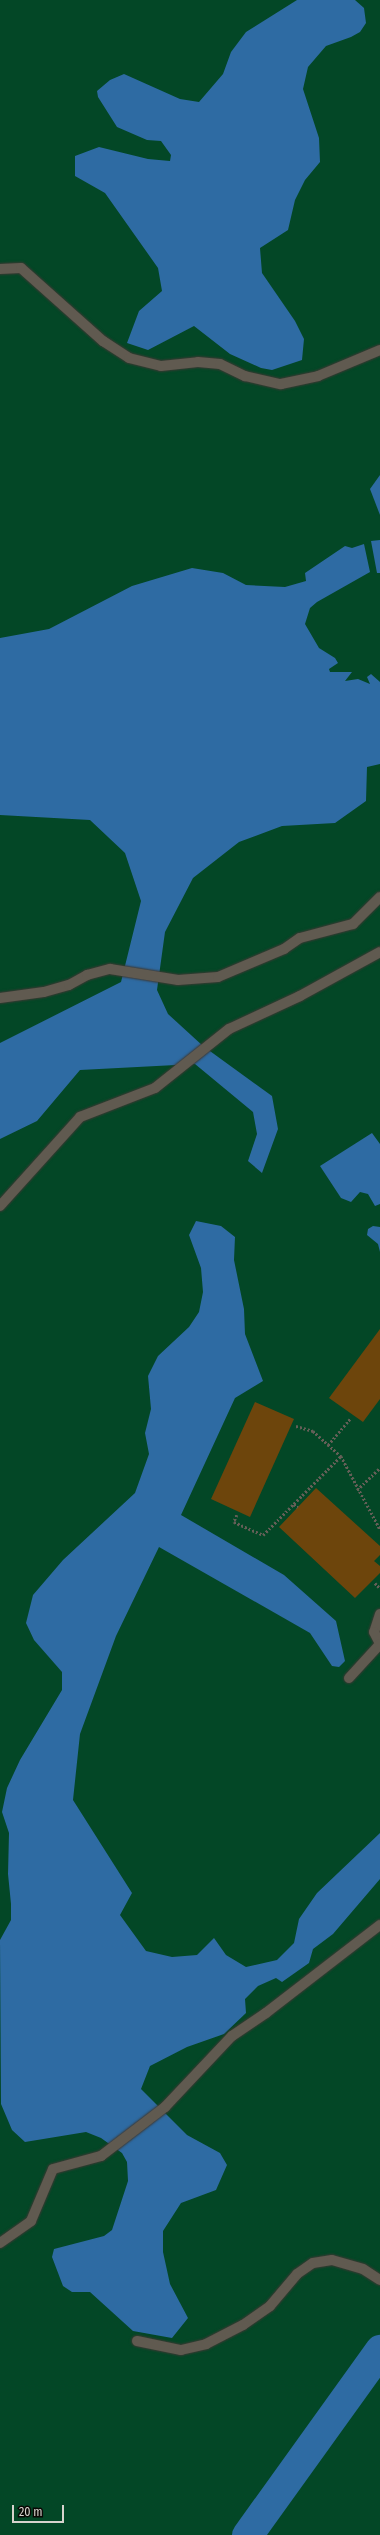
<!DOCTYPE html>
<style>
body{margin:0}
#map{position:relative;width:380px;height:2535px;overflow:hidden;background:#221d14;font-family:"Fira Sans Condensed",sans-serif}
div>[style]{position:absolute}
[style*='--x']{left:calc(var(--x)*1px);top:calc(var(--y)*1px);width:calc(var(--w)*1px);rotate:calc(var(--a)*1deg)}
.green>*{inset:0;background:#034726}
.water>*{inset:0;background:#2e6ba3}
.river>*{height:31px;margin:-15.5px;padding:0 15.5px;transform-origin:15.5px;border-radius:15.5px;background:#2e6ba3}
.building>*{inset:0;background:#6d450c}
.path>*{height:2.5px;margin-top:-1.25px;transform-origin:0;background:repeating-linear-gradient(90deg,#645f57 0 2px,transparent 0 4px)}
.roads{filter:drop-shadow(0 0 1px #3c3833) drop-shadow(0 0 1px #3c3833)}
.service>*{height:10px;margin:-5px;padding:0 5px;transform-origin:5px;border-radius:5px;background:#605a50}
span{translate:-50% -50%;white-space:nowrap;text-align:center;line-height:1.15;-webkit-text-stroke:3.5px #0a0805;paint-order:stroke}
.scale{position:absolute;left:12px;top:2505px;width:52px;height:18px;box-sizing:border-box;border:2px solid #d7d3cd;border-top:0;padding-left:5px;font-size:12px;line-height:14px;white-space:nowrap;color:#d7d3cd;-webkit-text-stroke:3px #0a0805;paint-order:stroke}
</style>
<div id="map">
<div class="green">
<div style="clip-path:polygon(0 0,380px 0,380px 2535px,0 2535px)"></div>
</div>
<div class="water">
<div style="clip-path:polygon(297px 0,355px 0,364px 8px,366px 23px,360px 32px,351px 37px,326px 46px,308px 67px,303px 89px,319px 138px,320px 162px,305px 180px,295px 200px,288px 230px,260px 248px,262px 273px,295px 321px,304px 339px,302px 360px,272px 370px,261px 368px,230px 354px,194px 326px,148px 350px,127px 343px,139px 311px,162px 291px,158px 268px,105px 193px,75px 176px,75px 156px,99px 147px,148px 159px,170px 161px,171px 155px,161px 141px,147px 140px,117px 127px,98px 97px,97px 91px,110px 80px,124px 74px,180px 99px,199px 102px,223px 74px,231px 52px,246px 32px)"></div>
<div style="clip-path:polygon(380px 475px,380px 515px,370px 489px)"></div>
<div style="clip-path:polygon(380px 540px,380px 573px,377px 573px,371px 541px)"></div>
<div style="clip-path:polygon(364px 544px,370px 572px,317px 602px,310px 608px,305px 624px,319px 648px,335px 658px,338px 663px,329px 669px,330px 672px,352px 672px,345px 681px,358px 679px,370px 684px,367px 677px,371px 674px,380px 682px,380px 764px,367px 767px,366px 801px,335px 823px,282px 826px,239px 842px,193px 878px,165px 932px,157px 990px,168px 1014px,203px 1046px,272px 1096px,278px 1129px,262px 1173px,248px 1161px,257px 1134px,253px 1112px,195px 1064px,80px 1070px,37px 1121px,0 1139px,0 1043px,121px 982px,141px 901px,125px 853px,90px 820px,0 815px,0 638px,49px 629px,132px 586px,192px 568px,223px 573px,246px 585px,285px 587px,306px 581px,305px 573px,345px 546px,352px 548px)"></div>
<div style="clip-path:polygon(372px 1133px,380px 1144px,380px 1204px,375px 1206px,368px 1194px,360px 1192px,351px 1202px,341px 1198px,320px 1166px)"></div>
<div style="clip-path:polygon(196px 1221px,221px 1226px,235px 1237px,234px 1260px,244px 1309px,245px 1334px,263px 1381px,235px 1398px,181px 1515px,284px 1575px,336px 1621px,345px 1661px,339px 1667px,332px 1666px,310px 1633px,159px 1547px,116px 1636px,80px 1734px,73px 1800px,132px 1893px,120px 1915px,146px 1951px,172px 1957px,197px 1955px,214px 1938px,226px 1955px,246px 1967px,277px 1960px,294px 1943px,299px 1919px,317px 1893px,380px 1833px,380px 1879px,333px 1934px,313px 1949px,309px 1963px,282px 1982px,276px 1978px,258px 1986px,245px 1999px,246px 2013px,224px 2034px,187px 2047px,150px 2066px,141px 2089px,187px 2135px,220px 2153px,227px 2165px,216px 2190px,181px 2203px,163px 2231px,163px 2252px,170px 2284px,188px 2318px,172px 2338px,133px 2331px,90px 2292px,72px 2292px,63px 2286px,52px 2257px,54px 2249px,104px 2236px,112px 2230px,128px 2181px,127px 2162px,122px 2153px,101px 2138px,86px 2132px,25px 2142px,12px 2130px,1px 2104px,0 1940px,11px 1920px,11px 1904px,8px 1874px,9px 1833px,2px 1812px,7px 1788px,20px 1760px,62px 1690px,62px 1672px,34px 1640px,26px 1623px,33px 1595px,63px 1560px,135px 1493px,149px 1454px,145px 1433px,151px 1409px,148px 1376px,158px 1356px,189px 1327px,199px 1312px,203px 1292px,201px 1268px,189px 1235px)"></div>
<div style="clip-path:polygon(373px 1226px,380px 1227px,380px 1252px,378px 1244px,367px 1235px,368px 1229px)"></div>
</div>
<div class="river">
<div style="--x:247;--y:2535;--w:228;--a:-54.3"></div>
</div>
<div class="building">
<div style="clip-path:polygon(380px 1329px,380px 1399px,363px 1422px,329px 1398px)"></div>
<div style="clip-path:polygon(255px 1402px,294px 1419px,250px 1517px,211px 1499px)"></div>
<div style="clip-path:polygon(316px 1488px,380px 1546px,380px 1555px,374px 1561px,380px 1566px,380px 1573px,355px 1598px,279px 1527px)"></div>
</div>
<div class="path">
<div style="--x:296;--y:1426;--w:18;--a:16"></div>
<div style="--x:313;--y:1431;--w:38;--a:42"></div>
<div style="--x:341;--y:1456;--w:83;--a:61.9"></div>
<div style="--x:328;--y:1445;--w:35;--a:-50"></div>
<div style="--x:357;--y:1490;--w:32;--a:-44"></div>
<div style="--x:294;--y:1504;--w:5;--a:37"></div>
<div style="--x:237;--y:1515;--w:8;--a:113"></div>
<div style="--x:234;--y:1522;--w:32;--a:24"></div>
<div style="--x:263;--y:1535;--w:111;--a:-45.4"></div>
<div style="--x:375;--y:1583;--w:7;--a:45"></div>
</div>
<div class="roads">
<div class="service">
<div style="--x:0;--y:269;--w:21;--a:-3"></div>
<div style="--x:21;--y:268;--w:110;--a:41.7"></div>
<div style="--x:103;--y:341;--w:31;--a:33"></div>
<div style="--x:129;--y:358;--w:33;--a:14"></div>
<div style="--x:161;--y:366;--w:37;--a:-6"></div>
<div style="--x:198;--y:362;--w:22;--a:5"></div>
<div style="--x:220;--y:364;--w:28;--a:26"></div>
<div style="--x:245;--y:376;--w:37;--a:13"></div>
<div style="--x:281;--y:384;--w:38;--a:-12"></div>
<div style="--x:318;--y:376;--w:67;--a:-22.8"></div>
<div style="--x:0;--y:998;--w:44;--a:-7.8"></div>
<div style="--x:44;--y:992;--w:26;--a:-16"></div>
<div style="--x:69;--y:985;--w:21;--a:-29"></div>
<div style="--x:87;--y:975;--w:24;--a:-15"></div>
<div style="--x:110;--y:969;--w:69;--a:9.2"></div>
<div style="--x:178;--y:980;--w:40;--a:-4.3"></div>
<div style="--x:218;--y:977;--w:72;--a:-23"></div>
<div style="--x:284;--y:949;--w:19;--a:-35"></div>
<div style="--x:300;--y:938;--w:55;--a:-14.8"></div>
<div style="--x:353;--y:924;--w:38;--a:-45"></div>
<div style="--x:0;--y:1206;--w:120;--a:-48"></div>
<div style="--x:80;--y:1117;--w:80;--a:-21.1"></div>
<div style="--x:155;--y:1088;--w:95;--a:-38.6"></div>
<div style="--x:229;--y:1029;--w:78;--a:-24.9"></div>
<div style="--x:300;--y:996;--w:91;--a:-28.8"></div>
<div style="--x:380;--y:1614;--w:19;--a:108"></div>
<div style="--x:374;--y:1632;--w:13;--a:63"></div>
<div style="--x:349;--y:1678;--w:46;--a:-47.6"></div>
<div style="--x:0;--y:2243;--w:38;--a:-35"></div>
<div style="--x:31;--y:2221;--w:56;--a:-67.1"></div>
<div style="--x:53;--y:2169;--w:50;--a:-15.2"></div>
<div style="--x:101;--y:2156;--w:81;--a:-37.4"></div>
<div style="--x:165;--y:2107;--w:98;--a:-46.7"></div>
<div style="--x:232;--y:2036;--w:41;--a:-34.1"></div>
<div style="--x:266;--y:2013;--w:144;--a:-37.7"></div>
<div style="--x:137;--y:2341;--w:45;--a:11.6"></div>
<div style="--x:181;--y:2350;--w:26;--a:-13"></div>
<div style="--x:206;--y:2344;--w:42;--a:-27.2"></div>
<div style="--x:243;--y:2325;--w:33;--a:-35"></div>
<div style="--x:270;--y:2306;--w:42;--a:-49.8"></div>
<div style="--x:297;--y:2274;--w:19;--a:-35"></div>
<div style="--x:313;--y:2263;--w:19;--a:-9"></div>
<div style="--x:332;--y:2260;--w:32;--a:16"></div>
<div style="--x:363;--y:2269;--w:20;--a:33"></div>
</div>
</div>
<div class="scale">20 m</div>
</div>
